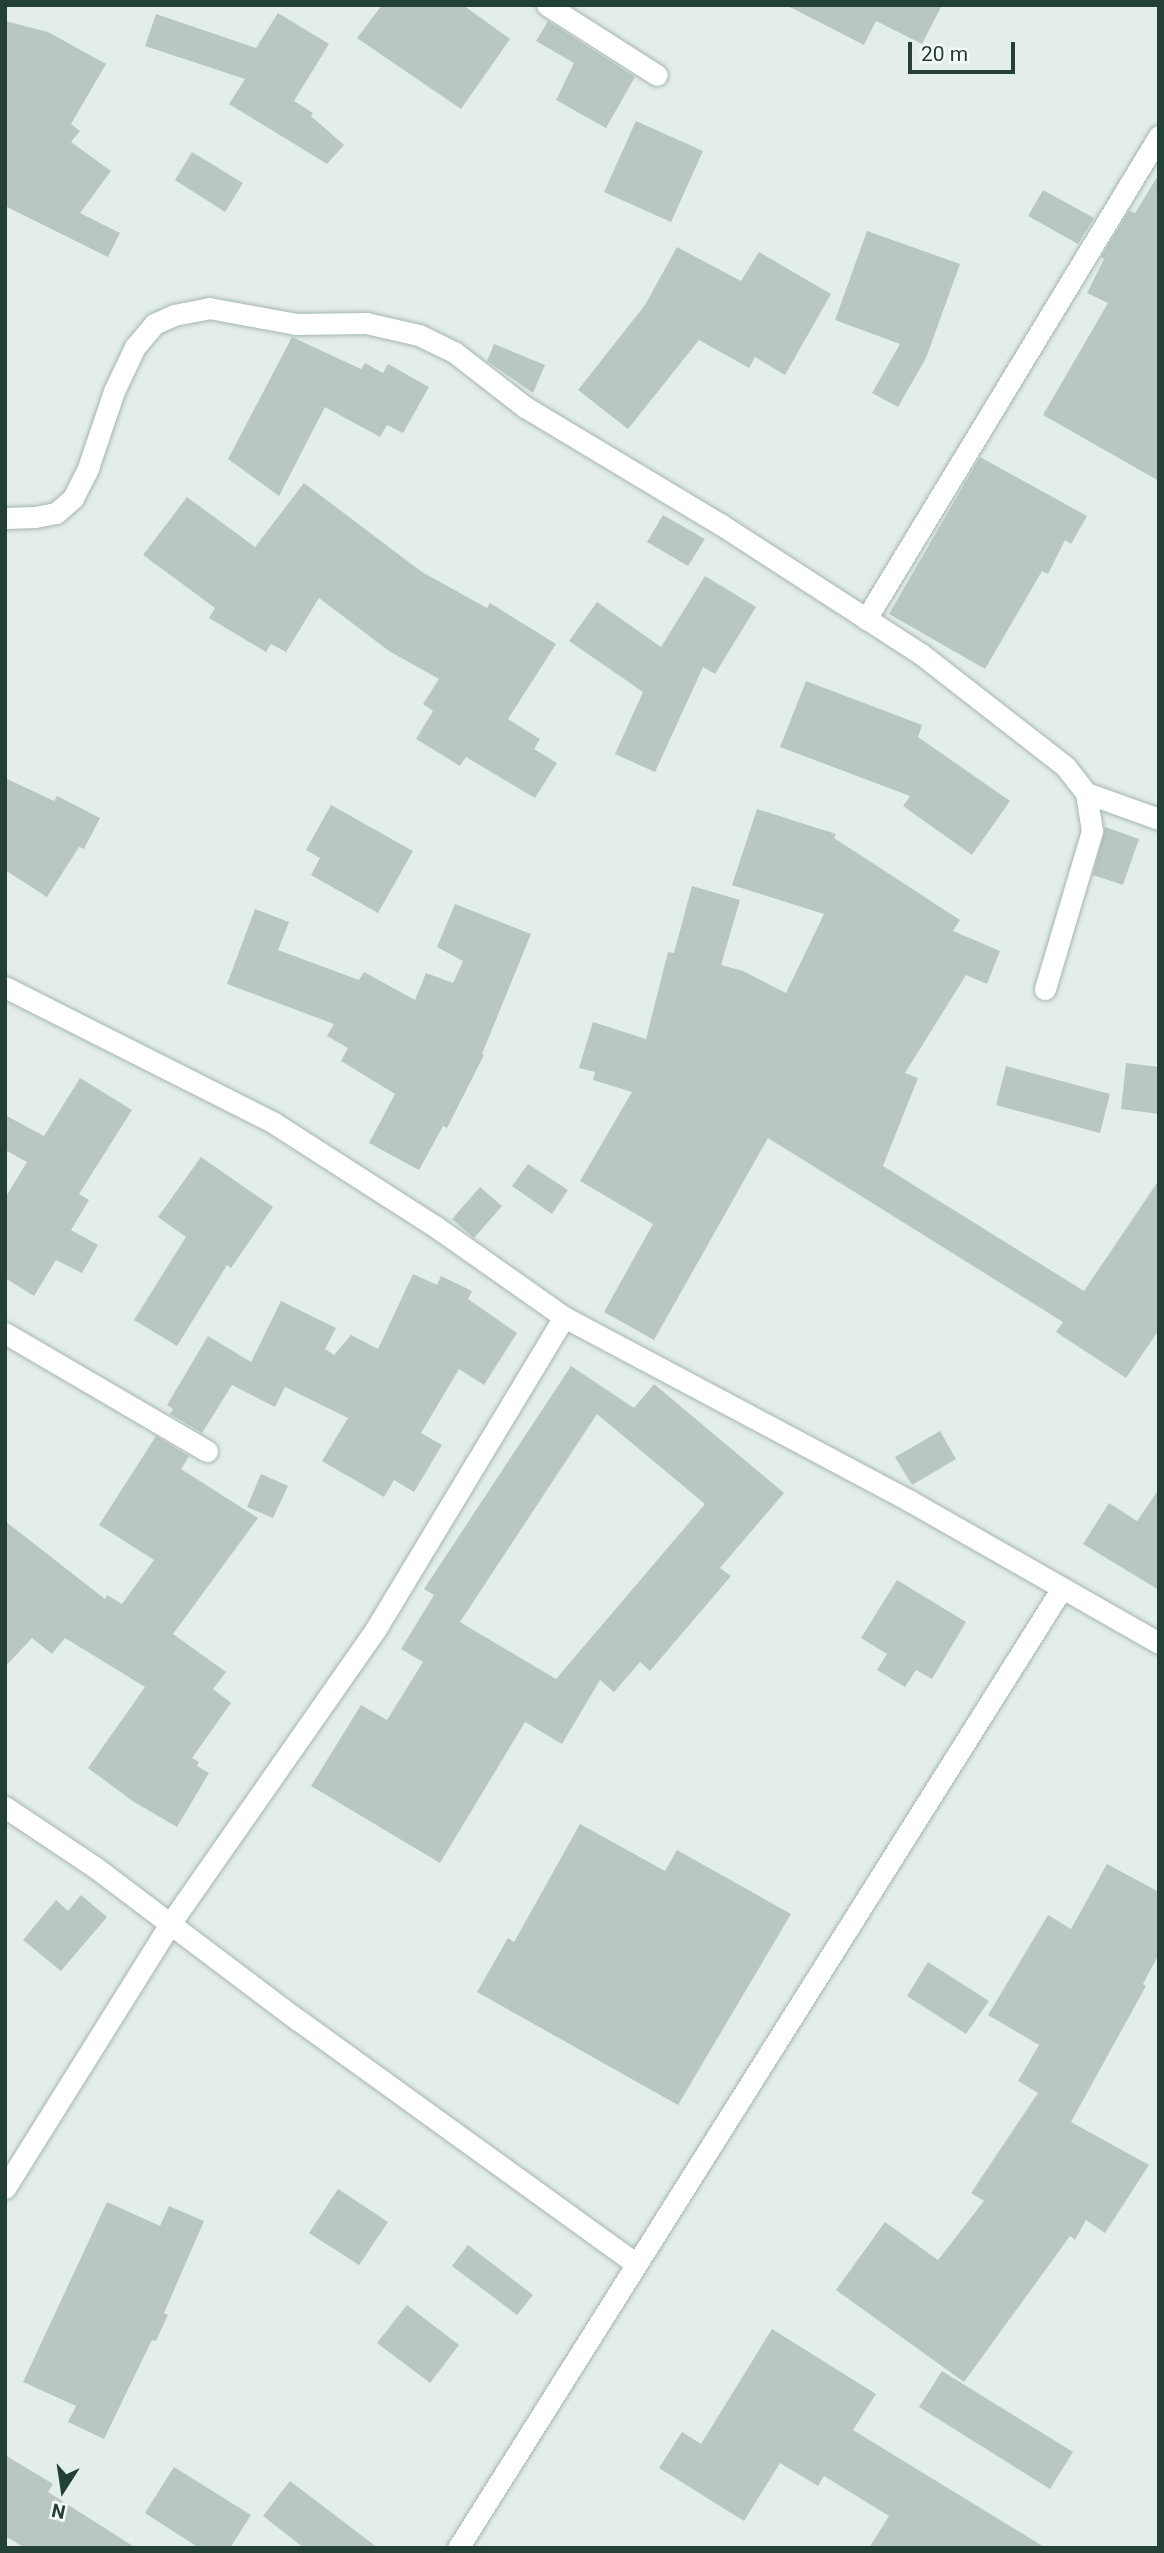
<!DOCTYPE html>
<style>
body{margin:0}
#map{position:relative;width:1164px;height:2553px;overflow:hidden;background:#e3eee8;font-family:Roboto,sans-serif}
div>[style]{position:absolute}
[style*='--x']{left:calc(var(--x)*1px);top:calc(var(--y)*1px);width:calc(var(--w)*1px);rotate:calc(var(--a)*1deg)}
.building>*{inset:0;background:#b8c8c1}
.roads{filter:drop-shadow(0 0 2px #a5b6af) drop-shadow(0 0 2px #a5b6af)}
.minor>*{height:21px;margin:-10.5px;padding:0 10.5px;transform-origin:10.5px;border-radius:10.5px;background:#fff}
span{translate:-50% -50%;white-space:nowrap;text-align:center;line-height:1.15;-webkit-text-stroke:5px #f4faf6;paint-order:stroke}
.frame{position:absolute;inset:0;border:7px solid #224036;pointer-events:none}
.north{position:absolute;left:28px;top:2455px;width:70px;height:70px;-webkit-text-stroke:5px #f4faf6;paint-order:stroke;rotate:192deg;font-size:19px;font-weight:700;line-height:28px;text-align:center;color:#224036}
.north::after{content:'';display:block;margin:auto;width:24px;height:32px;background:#224036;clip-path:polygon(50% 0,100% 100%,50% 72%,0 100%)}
.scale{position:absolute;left:908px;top:42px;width:107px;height:32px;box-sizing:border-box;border:4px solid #224036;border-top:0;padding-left:9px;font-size:21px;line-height:24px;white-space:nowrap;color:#224036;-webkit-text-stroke:5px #f4faf6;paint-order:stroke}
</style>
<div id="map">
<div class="building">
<div style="clip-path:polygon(382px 5px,463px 5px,510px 39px,461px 109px,357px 38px)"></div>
<div style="clip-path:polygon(786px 5px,942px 5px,922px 44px,876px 21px,864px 45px)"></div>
<div style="clip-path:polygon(278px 13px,329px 44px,294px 101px,313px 113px,311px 116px,344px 145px,327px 164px,229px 104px,245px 79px,145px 46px,156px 14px,256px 48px)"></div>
<div style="clip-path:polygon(5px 21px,48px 32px,106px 64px,71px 124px,80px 131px,71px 142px,111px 171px,80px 213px,120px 233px,108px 257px,5px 206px)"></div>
<div style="clip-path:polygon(548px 21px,635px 77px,606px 128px,556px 100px,574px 63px,536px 41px)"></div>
<div style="clip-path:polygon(636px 121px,703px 151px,671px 222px,604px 192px)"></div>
<div style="clip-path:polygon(192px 152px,243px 183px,225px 212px,175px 180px)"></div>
<div style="clip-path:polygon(1159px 174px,1159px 481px,1043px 415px,1108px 303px,1087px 293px,1104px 259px,1101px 257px,1129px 211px,1135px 213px)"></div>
<div style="clip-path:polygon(1043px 190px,1094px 218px,1078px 244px,1028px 216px)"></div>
<div style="clip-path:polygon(867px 231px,960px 264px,926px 358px,898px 407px,872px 393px,900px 344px,835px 320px)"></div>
<div style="clip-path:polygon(677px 247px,741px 281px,759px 252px,831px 294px,785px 375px,755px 357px,749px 368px,699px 340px,628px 429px,578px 390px,645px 305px)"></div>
<div style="clip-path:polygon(292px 337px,361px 369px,365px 363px,383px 373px,388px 364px,429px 387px,403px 433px,387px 425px,380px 437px,325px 407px,279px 496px,228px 459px)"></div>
<div style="clip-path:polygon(494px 344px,545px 365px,533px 393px,487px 361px)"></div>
<div style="clip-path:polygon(980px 457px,1087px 516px,1071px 544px,1065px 540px,1048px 574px,1042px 571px,985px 669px,889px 614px)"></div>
<div style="clip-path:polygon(304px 483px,422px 572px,487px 608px,490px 603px,556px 644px,508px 719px,540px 739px,534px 749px,557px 763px,535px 798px,466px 757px,460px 766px,416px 739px,433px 711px,423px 704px,439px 679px,389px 651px,319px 598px,286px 652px,271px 644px,266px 652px,209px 618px,215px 608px,143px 555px,187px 497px,255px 547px)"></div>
<div style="clip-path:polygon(663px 515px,705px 539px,688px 566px,647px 542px)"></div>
<div style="clip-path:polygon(705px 576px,756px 607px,715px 674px,703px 667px,655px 772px,615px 754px,643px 692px,569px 641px,597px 602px,661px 647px)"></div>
<div style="clip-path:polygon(806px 681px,922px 725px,918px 737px,1010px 801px,972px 855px,903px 806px,910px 796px,780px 747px)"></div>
<div style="clip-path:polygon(5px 778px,54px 801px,57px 796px,100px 818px,84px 849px,79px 847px,47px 897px,5px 870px)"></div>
<div style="clip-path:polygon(331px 805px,413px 851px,378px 913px,311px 875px,320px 858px,306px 850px)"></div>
<div style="clip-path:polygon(757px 809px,836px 834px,834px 838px,960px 920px,953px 931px,1000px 951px,987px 984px,966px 975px,905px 1073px,918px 1078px,883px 1166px,1084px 1291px,1159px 1180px,1159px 1330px,1126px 1378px,1056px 1332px,1063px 1322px,768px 1138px,654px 1340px,604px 1312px,653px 1224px,580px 1181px,632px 1092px,593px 1080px,595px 1072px,579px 1068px,593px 1022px,646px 1039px,668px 952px,674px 953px,692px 886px,740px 900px,721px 965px,743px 971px,786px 993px,824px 914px,732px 885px)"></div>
<div style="clip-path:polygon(1105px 827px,1139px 839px,1123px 885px,1093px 875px)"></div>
<div style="clip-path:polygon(455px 904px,531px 934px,482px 1054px,484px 1055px,447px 1128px,443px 1126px,419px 1170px,369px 1143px,395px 1094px,341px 1061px,348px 1048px,327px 1036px,334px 1024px,227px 984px,255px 909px,289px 922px,278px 950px,359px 980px,364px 972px,415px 1000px,426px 973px,453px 983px,463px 961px,437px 947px)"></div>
<div style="clip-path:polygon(1126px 1063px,1159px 1067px,1159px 1114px,1121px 1109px)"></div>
<div style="clip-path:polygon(1006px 1066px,1110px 1094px,1100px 1133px,996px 1105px)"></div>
<div style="clip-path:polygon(80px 1078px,132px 1110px,79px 1194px,89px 1200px,71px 1230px,98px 1245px,82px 1273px,56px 1260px,34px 1296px,5px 1278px,5px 1198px,27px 1162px,5px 1150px,5px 1115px,44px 1136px)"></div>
<div style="clip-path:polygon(201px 1157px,273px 1207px,231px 1268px,227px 1265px,177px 1346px,134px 1320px,186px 1237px,158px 1217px)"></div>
<div style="clip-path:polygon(528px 1164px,568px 1190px,552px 1214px,512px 1186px)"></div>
<div style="clip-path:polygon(480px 1187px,502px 1206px,474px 1238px,452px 1219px)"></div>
<div style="clip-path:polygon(413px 1274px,437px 1285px,441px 1276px,472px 1291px,468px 1299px,517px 1333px,484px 1385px,459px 1369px,421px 1433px,442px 1445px,414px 1492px,394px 1480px,384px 1497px,322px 1461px,348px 1418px,285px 1387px,275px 1407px,232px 1385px,202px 1433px,170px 1414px,173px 1409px,167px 1405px,208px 1336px,251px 1362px,281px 1301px,336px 1328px,325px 1349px,334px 1355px,351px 1335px,378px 1349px)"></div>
<div style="clip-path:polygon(evenodd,571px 1366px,634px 1408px,654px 1384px,784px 1493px,720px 1568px,731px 1576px,650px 1671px,640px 1662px,614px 1692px,600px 1680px,562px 1744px,525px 1722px,440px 1863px,311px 1786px,361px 1705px,387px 1720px,423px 1662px,401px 1649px,434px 1595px,424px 1589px,571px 1366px,597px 1414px,705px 1504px,556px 1679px,460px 1622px,597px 1414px)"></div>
<div style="clip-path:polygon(940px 1431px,956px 1459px,912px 1485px,895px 1457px)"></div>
<div style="clip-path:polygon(156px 1436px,189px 1456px,181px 1469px,258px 1518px,173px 1634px,226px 1672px,213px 1689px,231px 1703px,192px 1758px,199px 1762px,197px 1766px,209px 1773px,177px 1827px,134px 1802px,88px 1768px,145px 1687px,65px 1638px,52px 1654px,32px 1638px,5px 1667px,5px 1521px,105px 1599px,107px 1595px,122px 1604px,154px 1560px,99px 1525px)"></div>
<div style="clip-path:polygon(261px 1474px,288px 1486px,273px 1518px,247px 1507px)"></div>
<div style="clip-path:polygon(1159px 1489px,1159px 1590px,1083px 1544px,1109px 1503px,1137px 1521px)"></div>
<div style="clip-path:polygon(897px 1580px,966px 1622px,932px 1679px,916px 1670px,905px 1687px,877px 1670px,887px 1654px,861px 1638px)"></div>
<div style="clip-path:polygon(580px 1824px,665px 1871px,677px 1850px,791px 1914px,678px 2105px,477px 1992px,508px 1938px,514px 1942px)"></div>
<div style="clip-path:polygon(1107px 1864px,1159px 1892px,1159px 1954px,1143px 1984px,1146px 1986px,1071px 2122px,1149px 2165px,1105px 2233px,1086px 2220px,1075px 2240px,1070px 2236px,964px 2382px,836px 2290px,885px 2222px,938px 2260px,984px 2201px,971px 2193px,1038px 2093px,1018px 2081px,1039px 2045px,988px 2015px,1048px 1915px,1071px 1929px)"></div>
<div style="clip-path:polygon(81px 1895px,107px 1917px,61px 1971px,23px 1940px,56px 1900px,68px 1911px)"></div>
<div style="clip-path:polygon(928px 1962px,989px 2001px,966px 2034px,907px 1996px)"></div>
<div style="clip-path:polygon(338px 2189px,388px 2222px,359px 2265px,309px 2233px)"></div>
<div style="clip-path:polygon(107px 2202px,160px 2226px,169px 2206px,204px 2221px,164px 2313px,168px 2315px,156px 2341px,152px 2340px,104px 2439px,68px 2422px,76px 2406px,23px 2382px)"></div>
<div style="clip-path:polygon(468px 2245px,533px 2295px,517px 2315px,452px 2266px)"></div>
<div style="clip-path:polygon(407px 2305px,459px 2345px,430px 2383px,377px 2343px)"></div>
<div style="clip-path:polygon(772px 2329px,876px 2394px,853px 2430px,1046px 2548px,869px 2548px,889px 2516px,824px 2476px,818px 2486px,780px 2463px,744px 2521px,659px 2468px,682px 2432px,701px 2444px)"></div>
<div style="clip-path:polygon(942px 2371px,1073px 2452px,1050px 2489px,919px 2407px)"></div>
<div style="clip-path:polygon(5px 2455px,53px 2484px,48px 2492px,136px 2548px,25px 2548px,5px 2536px)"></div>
<div style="clip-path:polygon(174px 2467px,251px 2515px,230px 2548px,199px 2548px,145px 2513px)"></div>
<div style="clip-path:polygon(290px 2481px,378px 2548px,304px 2548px,263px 2516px)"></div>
</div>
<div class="roads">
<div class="minor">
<div style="--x:547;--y:5;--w:130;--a:32.5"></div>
<div style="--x:5;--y:518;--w:30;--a:-2"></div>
<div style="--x:35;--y:517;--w:21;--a:-11"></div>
<div style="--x:56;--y:513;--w:23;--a:-41"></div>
<div style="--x:73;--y:498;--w:34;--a:-63"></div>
<div style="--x:88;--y:468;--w:81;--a:-71.3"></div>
<div style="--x:114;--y:391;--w:49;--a:-64.5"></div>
<div style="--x:135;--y:347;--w:30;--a:-50"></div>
<div style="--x:154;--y:324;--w:22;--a:-24"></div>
<div style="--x:174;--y:315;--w:36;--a:-11"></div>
<div style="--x:209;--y:308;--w:88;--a:10.4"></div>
<div style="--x:296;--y:324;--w:70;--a:-0.8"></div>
<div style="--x:366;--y:323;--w:54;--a:12.8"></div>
<div style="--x:419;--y:335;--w:39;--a:26"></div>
<div style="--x:454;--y:352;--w:90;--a:37.8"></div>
<div style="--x:525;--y:407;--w:227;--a:31"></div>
<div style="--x:720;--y:524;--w:239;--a:32.9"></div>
<div style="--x:921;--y:654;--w:182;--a:37.9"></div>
<div style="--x:1065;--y:766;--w:34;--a:52"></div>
<div style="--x:1086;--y:793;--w:38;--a:81"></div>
<div style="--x:1092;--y:831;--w:165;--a:106.6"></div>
<div style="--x:866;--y:619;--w:565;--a:-58.76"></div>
<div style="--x:1086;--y:793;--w:77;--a:19.6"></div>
<div style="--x:5;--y:987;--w:301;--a:26.8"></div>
<div style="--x:274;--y:1123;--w:193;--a:32.7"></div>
<div style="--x:436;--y:1227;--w:156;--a:35.1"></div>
<div style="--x:564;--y:1317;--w:392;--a:28"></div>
<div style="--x:910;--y:1501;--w:287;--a:29.7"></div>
<div style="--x:5;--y:1333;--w:234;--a:30.3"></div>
<div style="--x:5;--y:1807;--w:110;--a:33.8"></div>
<div style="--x:96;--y:1868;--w:253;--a:37"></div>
<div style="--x:298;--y:2020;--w:417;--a:35.8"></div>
<div style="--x:5;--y:2188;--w:311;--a:-58"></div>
<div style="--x:170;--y:1924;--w:362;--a:-55.1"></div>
<div style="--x:377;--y:1627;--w:362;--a:-58.9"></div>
<div style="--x:458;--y:2548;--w:1134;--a:-57.82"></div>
</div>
</div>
<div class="frame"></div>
<div class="north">N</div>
<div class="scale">20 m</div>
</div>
